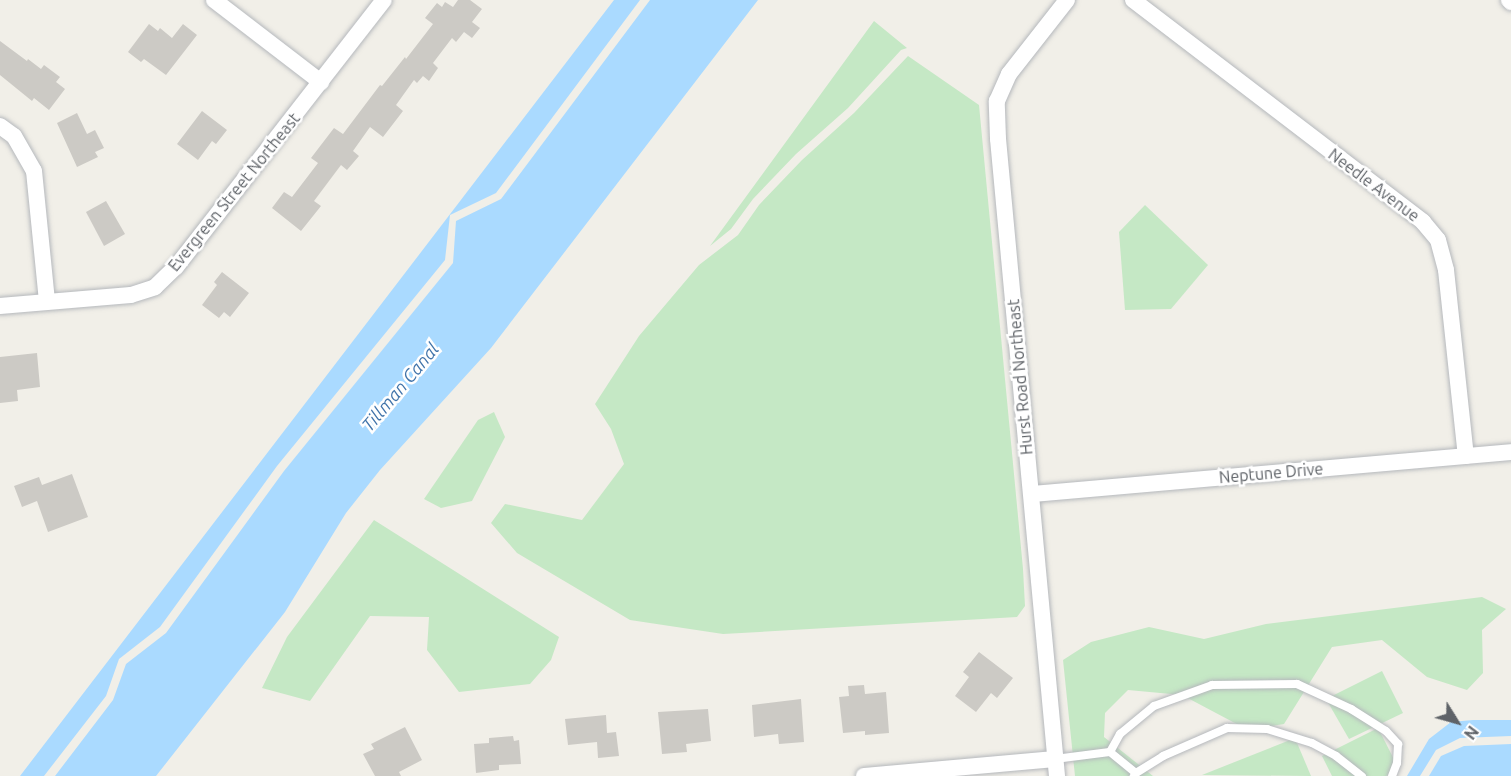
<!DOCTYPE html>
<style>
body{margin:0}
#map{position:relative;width:1511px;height:776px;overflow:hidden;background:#f1efe8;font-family:Ubuntu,sans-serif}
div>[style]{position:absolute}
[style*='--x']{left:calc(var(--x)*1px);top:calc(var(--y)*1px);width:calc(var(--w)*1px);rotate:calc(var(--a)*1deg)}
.green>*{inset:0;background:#c5e8c5}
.water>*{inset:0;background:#aadaff}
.building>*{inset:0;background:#cccac5}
.roads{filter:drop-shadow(0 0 2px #b5b8bc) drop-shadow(0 0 2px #b5b8bc)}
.service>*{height:8px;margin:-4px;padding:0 4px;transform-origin:4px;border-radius:4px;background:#fff}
.minor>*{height:16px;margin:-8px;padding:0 8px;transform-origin:8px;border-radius:8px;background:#fff}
span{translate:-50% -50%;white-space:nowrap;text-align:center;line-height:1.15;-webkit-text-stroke:5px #fff;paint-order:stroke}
.street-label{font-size:16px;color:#5f6368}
.water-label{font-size:18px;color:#4174aa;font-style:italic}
.north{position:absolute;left:1427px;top:692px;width:60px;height:60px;-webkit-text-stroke:4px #fff;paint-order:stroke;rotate:127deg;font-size:16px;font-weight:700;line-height:24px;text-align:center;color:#5f6368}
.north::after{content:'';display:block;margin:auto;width:21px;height:27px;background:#5f6368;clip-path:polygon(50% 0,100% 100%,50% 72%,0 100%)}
</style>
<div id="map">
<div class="green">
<div style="clip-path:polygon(874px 21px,907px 48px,901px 50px,848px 108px,796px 154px,753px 199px,731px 229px,710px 246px)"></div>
<div style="clip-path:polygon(908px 56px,979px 105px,1023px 569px,1025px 606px,1017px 617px,723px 634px,630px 620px,517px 553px,491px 523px,505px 504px,582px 520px,624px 464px,611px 429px,595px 404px,639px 336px,699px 265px,738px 235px,759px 205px,802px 160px,854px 113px)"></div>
<div style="clip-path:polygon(1145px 205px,1208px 265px,1171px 309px,1125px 310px,1119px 232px)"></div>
<div style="clip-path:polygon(494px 412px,505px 437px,472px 501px,441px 508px,424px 499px,478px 420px)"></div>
<div style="clip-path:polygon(374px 520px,559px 637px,551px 660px,530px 684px,459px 692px,427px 650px,429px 617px,370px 616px,310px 701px,262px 688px,287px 637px)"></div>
<div style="clip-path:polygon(1482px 597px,1506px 609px,1482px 630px,1483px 673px,1467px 690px,1427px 677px,1382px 640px,1332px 647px,1284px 724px,1248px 730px,1182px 695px,1128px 690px,1105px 713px,1104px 737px,1153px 776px,1075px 776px,1063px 660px,1091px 642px,1149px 627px,1204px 639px,1266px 624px)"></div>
<div style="clip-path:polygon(1382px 671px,1403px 713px,1349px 739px,1326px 699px)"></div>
<div style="clip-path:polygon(1378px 728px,1399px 769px,1386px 776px,1332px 776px,1322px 756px)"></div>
<div style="clip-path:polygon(1295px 738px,1311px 776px,1202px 775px)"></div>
</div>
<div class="water">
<div style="clip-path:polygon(614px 0,640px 0,496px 193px,450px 215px,445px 260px,277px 466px,160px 627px,119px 659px,106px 696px,44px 776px,20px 776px)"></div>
<div style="clip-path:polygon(650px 0,758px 0,491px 348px,380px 470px,346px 513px,285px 612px,156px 776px,55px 776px,113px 700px,126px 664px,166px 633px,284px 471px,453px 263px,456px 221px,501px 199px)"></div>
<div style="clip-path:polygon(1473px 720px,1511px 720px,1511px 736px,1460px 738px,1436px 750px,1420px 776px,1407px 776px,1429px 739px,1451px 722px)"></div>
<div style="clip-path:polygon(1511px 744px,1511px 776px,1429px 776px,1441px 756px,1464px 746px)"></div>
</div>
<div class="building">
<div style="clip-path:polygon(458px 0,470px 0,482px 9px,472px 22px,480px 28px,472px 38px,464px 32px,456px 42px,452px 38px,433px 63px,438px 68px,429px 81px,423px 76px,417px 83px,414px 80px,396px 105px,403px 111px,383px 137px,370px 127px,353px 151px,359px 156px,347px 170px,341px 165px,314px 201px,321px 206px,301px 231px,272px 208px,284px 192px,292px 197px,318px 163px,311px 158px,334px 128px,343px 134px,380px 85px,382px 86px,405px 57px,406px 59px,433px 24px,425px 18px,437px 3px,442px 7px,445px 2px,453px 7px)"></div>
<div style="clip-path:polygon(149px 24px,158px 31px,160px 28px,172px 38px,183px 24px,197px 35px,166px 75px,144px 59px,141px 62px,128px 52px)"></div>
<div style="clip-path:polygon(0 41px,27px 61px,28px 59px,41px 69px,44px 65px,60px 77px,56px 82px,65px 89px,49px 110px,34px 98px,32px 101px,0 75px)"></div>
<div style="clip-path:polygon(202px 111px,227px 130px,216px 144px,212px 141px,198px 160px,177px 144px)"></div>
<div style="clip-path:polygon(77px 113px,87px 134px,95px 130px,104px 148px,95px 152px,98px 157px,77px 167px,57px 123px)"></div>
<div style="clip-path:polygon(106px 201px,125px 234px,104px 246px,86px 212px)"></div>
<div style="clip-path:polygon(222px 272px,249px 293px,230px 317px,224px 312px,219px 318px,202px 305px,217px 285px,214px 282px)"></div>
<div style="clip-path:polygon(37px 353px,40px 387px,17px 390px,18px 401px,0 403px,0 357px)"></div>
<div style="clip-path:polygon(72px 474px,88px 517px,48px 532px,37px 501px,22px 507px,14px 486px,39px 477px,42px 485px)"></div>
<div style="clip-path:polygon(979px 652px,1013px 678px,997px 698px,991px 693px,976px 712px,955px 696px,969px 677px,963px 672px)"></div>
<div style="clip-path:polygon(864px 685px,865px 694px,886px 692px,889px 733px,865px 735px,865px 731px,843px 733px,839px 697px,849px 696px,848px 686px)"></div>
<div style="clip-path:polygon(801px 699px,804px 742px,779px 744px,778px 734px,754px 737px,752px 705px)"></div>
<div style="clip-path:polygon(708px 709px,711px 741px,686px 744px,687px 752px,662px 754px,658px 712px)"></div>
<div style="clip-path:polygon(606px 715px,607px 733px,616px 732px,619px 756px,598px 758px,597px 742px,568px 745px,565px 719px)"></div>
<div style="clip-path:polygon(405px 727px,422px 760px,399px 772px,401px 776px,375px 776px,363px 754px,374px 749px,371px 744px)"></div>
<div style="clip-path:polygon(513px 736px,514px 741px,519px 740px,521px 764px,499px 765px,499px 770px,476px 773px,474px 744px,489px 743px,489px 738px)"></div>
</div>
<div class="roads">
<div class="service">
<div style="--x:1110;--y:752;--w:21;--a:-61"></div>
<div style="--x:1120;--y:734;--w:44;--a:-39.5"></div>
<div style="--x:1154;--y:706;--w:62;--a:-19.9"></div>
<div style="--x:1212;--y:685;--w:85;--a:-0.7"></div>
<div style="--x:1297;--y:684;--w:60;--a:24.8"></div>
<div style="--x:1351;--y:709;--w:41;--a:32.2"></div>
<div style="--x:1386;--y:731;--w:18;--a:47"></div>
<div style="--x:1398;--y:744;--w:19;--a:93"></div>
<div style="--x:1397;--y:763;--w:14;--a:111"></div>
<div style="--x:1055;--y:759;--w:55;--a:-7.3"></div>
<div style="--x:1110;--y:752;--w:33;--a:39"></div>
<div style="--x:1136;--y:773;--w:4;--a:124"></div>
<div style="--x:1136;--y:773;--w:32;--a:-32"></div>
<div style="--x:1163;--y:756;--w:70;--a:-23.6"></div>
<div style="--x:1227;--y:728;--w:40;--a:1.4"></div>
<div style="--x:1267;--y:729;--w:47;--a:17.3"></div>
<div style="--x:1312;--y:743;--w:27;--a:28"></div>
<div style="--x:1336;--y:756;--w:33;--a:38"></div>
</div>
<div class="minor">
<div style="--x:214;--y:0;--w:135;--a:37.5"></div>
<div style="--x:1133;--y:0;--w:365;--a:37.4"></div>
<div style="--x:1423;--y:222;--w:23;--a:50"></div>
<div style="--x:1438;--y:240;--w:31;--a:75"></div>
<div style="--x:1446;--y:270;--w:187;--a:83.9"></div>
<div style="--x:1509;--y:0;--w:3;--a:45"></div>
<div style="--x:0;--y:126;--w:17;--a:36"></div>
<div style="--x:14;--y:136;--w:40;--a:60.3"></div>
<div style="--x:34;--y:171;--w:131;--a:84.3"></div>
<div style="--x:0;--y:306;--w:131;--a:-4.8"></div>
<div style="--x:131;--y:295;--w:25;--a:-18"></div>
<div style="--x:155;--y:287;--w:29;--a:-44"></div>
<div style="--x:176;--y:267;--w:338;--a:-52.1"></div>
<div style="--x:1032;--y:494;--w:481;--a:-5"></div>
<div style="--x:864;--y:776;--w:192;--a:-5.1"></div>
<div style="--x:1057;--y:776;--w:640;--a:-95.29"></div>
<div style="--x:998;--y:139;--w:38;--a:-92"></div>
<div style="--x:997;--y:101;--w:30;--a:-66"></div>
<div style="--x:1009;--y:74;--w:94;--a:-51.9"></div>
</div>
</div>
<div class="street-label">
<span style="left:1374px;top:185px;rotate:37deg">Needle Avenue</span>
<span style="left:234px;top:192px;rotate:-51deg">Evergreen Street Northeast</span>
<span style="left:1020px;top:377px;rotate:-95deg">Hurst Road Northeast</span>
<span style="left:1271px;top:473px;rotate:-5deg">Neptune Drive</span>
</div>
<div class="water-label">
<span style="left:400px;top:387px;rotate:-50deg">Tillman Canal</span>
</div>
<div class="north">N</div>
</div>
